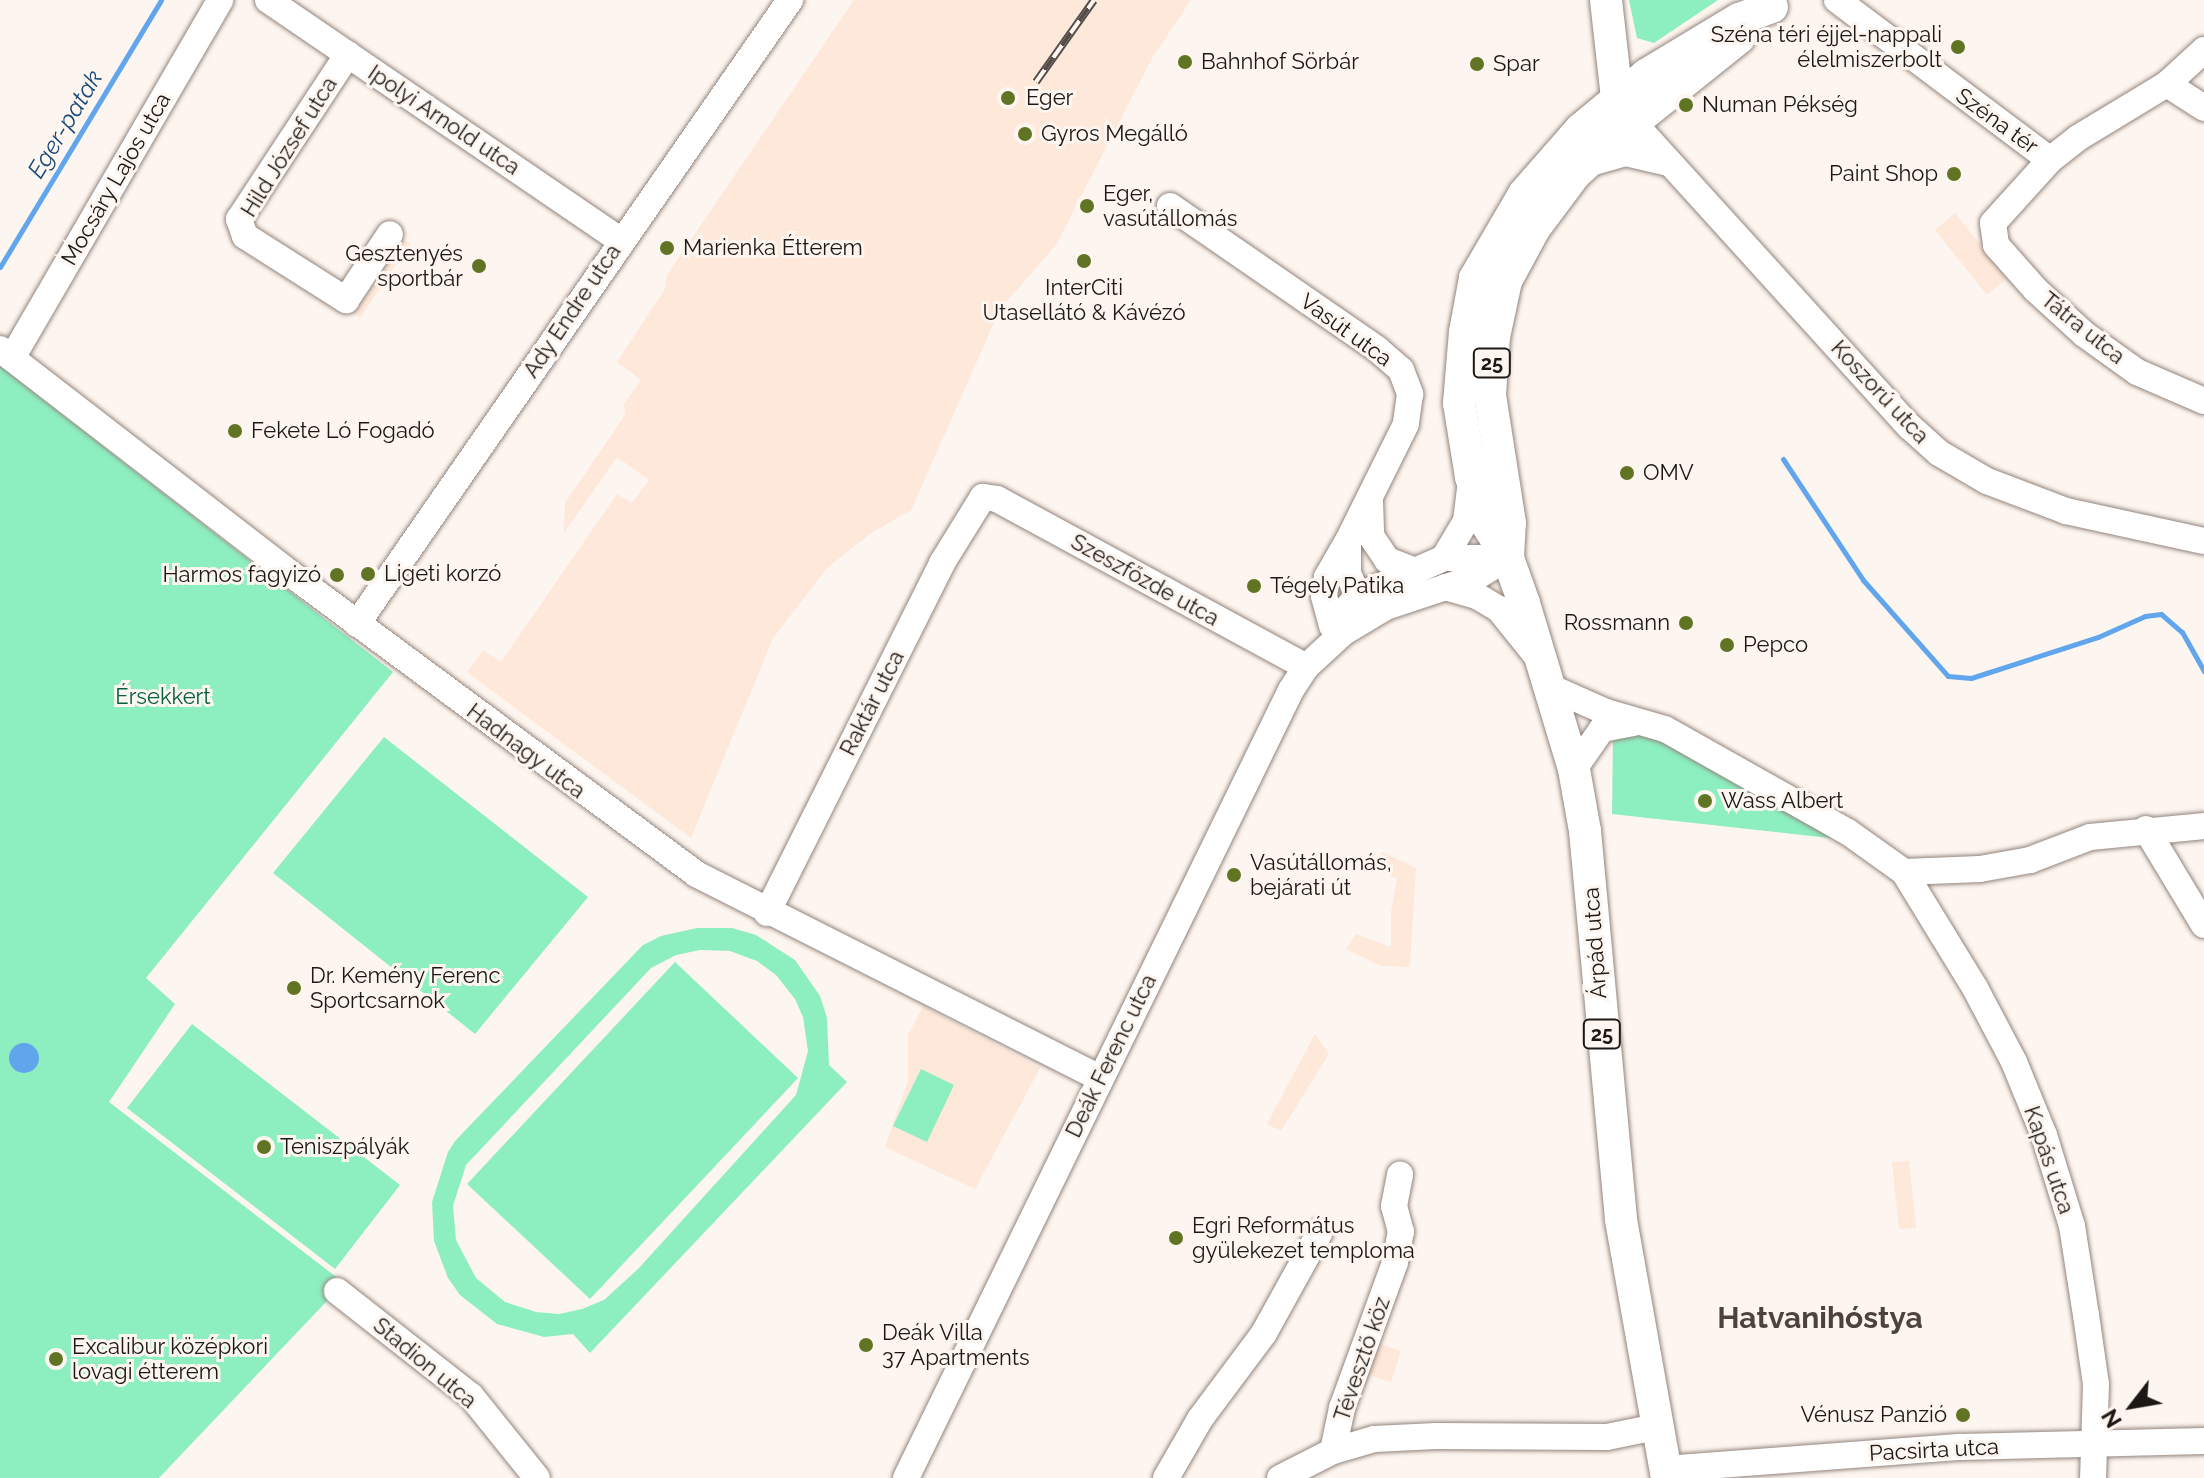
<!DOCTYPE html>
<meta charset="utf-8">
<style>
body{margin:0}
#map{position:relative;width:2204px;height:1478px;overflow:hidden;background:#fdf5ef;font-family:Raleway,sans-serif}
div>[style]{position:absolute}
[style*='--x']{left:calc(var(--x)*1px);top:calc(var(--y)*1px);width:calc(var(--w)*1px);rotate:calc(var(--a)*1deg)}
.built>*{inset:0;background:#fde8da}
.green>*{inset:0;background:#8deec0}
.water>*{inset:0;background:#61a6ec}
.round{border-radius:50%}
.stream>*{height:5px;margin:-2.5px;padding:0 2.5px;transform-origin:2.5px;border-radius:2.5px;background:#61a6ec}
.roads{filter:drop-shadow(0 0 2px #92857d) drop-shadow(0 0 2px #92857d)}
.minor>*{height:26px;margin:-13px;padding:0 13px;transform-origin:13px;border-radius:13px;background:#fff}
.major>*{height:32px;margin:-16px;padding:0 16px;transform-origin:16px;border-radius:16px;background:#fff}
.rail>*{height:8px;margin-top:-4px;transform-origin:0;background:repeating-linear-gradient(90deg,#fdf5ef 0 15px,#534e4a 0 30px);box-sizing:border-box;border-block:2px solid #534e4a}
.dots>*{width:22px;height:22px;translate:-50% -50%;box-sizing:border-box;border:4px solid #fdf5ef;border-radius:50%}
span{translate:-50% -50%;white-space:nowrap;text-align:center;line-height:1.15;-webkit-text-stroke:6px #fdf5ef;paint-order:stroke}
.shield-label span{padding:2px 6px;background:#fdf5ef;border:2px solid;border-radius:6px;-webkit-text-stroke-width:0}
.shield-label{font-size:20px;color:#1d1815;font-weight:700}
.poi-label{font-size:22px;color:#1d1815}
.right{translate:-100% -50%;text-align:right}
.left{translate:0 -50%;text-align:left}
.street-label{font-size:22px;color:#1d1815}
.park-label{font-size:22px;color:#046041}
.water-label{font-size:24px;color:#194977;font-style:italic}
.district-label{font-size:30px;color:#4e423b;font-weight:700}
.north{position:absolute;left:2092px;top:1366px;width:80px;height:80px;-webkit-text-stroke:6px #fdf5ef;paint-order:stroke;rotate:239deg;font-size:22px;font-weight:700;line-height:32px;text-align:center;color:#1d1815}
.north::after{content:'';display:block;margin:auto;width:28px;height:36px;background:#1d1815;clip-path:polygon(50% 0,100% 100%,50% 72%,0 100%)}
</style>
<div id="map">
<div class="built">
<div style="clip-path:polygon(854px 0,1191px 0,1152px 58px,1056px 245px,1000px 309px,911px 510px,871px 533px,828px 567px,773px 638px,691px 838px,467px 672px,483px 650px,501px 662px,617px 494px,632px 503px,649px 480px,617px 457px,564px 533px,565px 503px,625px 415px,624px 404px,641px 380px,617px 362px,665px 289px,667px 275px)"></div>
<div style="clip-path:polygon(1955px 213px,2007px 278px,1987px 295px,1935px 230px)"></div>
<div style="clip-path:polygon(399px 236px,410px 244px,360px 318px,349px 311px)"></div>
<div style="clip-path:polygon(1382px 852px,1416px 868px,1410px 967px,1381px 966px,1346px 949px,1356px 934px,1391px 947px,1391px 912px,1397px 878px,1374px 870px)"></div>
<div style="clip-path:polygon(923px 1006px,1040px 1068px,975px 1189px,885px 1147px,908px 1081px,908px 1035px)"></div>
<div style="clip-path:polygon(1315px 1034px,1329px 1054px,1281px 1131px,1267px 1124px)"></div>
<div style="clip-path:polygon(1909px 1161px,1916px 1228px,1899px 1229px,1892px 1162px)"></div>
<div style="clip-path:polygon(1379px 1344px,1401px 1351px,1391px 1382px,1369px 1375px)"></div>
</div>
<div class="green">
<div style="clip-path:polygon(1629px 0,1718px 0,1654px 43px,1637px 38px)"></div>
<div style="clip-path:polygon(0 366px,393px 672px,146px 978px,175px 1004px,109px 1102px,344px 1283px,159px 1478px,0 1478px)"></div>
<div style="clip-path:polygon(1642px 729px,1847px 840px,1612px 814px,1613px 734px)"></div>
<div style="clip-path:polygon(384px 737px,588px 897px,475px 1034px,273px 873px)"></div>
<div style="clip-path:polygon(evenodd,697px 928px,732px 928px,756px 935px,795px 960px,820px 996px,827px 1018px,829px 1065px,847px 1082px,590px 1353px,573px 1334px,544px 1337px,497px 1324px,460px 1295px,448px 1278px,434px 1241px,432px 1202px,448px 1152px,455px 1141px,643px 945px,661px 936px,697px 928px,700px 950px,730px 951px,757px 961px,776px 975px,795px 999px,803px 1017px,808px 1051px,796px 1095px,638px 1269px,604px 1300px,582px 1309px,559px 1314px,536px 1312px,505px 1302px,476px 1278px,456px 1240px,453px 1206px,466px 1165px,651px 968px,676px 955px,700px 950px)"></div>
<div style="clip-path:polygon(675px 962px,798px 1078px,590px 1299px,467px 1184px)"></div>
<div style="clip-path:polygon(192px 1024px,400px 1185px,335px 1269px,127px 1108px)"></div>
<div style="clip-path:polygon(921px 1069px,954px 1085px,927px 1142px,893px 1126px)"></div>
</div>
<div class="water">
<div class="round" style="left:9px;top:1043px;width:30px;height:30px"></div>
</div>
<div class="stream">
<div style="--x:0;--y:267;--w:312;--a:-58.9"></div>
<div style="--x:1783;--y:459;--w:145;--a:56.5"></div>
<div style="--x:1863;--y:580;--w:128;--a:48.5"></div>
<div style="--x:1948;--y:676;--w:23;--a:5"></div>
<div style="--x:1971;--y:678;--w:133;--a:-17.9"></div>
<div style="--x:2098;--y:637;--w:51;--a:-24.1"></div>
<div style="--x:2145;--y:616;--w:16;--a:-7"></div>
<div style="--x:2161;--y:614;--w:28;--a:41"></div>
<div style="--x:2182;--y:632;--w:45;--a:60.6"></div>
</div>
<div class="roads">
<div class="minor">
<div style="--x:268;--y:0;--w:426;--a:34.3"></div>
<div style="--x:1837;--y:0;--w:266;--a:36.9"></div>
<div style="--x:2204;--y:50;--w:50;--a:137.4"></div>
<div style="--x:2167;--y:84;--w:104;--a:148.8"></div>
<div style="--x:2078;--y:138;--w:36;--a:142"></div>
<div style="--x:2050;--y:160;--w:85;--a:132.1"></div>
<div style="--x:1993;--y:223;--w:22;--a:82"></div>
<div style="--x:1996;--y:245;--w:60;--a:48.4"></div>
<div style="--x:2036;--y:290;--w:65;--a:42.5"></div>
<div style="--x:2084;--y:334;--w:65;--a:35.6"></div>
<div style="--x:2137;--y:372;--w:73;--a:23.4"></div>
<div style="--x:348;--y:54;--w:198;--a:123.4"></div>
<div style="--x:239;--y:219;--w:18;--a:71"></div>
<div style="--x:245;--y:236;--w:120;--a:32.4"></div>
<div style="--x:346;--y:300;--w:79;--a:-56.3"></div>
<div style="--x:2167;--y:84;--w:44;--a:33"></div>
<div style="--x:1633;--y:122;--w:411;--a:47.8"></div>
<div style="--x:1909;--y:426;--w:40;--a:42"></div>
<div style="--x:1939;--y:453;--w:56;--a:30.3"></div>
<div style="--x:1987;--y:481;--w:85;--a:20.8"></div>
<div style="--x:2066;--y:511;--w:141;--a:12.3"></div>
<div style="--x:1587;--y:164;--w:41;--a:-15.8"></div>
<div style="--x:1626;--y:153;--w:43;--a:13.4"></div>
<div style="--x:1170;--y:206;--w:252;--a:34.6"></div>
<div style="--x:1377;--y:349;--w:32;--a:41"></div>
<div style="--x:1401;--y:370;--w:26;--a:69"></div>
<div style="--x:1410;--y:394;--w:30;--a:98"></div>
<div style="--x:1406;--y:424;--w:131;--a:116.4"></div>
<div style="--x:1348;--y:541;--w:32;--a:90"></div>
<div style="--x:1348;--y:573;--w:25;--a:67"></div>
<div style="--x:0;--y:349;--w:373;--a:37.7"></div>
<div style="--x:295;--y:577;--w:499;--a:36.5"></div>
<div style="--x:696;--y:874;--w:453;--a:26.8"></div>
<div style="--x:12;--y:358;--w:414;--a:-59.8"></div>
<div style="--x:1370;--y:501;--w:35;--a:88"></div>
<div style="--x:1371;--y:536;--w:29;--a:56"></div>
<div style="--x:1387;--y:560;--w:28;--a:21"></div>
<div style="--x:1444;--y:558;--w:43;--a:-59.3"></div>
<div style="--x:1466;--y:521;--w:40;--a:-82.9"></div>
<div style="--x:1445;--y:587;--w:33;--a:16"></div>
<div style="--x:1477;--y:596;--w:26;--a:31"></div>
<div style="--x:1499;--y:609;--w:58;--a:51.3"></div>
<div style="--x:1346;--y:609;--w:18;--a:-47"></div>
<div style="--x:1358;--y:596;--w:94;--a:-23.8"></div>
<div style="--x:1444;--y:558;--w:64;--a:0"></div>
<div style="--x:357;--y:624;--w:760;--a:-55.24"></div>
<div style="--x:1332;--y:626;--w:31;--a:-105"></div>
<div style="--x:1324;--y:596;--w:19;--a:-81"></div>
<div style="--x:1327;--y:577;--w:38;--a:-60"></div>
<div style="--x:1550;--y:687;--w:61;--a:24.1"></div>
<div style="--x:1606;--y:712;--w:61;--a:16.1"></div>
<div style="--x:1665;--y:729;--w:210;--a:29.4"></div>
<div style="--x:1848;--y:832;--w:69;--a:35.5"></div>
<div style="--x:1904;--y:872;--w:76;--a:-2.3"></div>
<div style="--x:1980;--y:869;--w:51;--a:-10.2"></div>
<div style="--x:2030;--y:860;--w:64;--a:-21"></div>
<div style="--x:2090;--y:837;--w:115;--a:-5.5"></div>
<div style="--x:1574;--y:769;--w:49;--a:-55"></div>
<div style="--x:1602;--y:729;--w:32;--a:-11"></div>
<div style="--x:2146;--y:829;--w:112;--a:58.9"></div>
<div style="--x:1904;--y:872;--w:136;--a:58.5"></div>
<div style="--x:1975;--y:988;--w:84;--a:62.2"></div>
<div style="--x:2014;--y:1062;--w:79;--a:67.7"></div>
<div style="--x:2044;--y:1135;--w:95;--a:72.9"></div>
<div style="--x:2072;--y:1226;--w:90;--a:81.1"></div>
<div style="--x:2086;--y:1315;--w:70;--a:81.8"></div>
<div style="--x:2096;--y:1384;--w:94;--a:91.8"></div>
<div style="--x:767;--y:913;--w:391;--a:-63.4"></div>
<div style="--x:942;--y:563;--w:78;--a:-58.2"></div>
<div style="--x:983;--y:497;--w:14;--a:8"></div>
<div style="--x:997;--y:499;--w:352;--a:28.5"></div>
<div style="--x:337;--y:1291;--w:170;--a:38.1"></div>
<div style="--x:471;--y:1396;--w:105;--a:51.2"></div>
<div style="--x:1333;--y:1451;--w:44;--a:-78.2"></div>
<div style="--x:1342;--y:1408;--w:155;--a:-70"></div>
<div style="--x:1395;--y:1262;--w:31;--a:-79"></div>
<div style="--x:1401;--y:1232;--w:27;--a:-105"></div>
<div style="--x:1394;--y:1206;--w:32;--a:-79"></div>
<div style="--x:1665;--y:1469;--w:297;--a:-4.3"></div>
<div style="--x:1961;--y:1447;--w:243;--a:-1.4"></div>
<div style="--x:906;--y:1478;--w:877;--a:-63.96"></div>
<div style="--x:1291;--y:690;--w:27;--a:-57"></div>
<div style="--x:1306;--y:667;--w:52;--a:-42.6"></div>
<div style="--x:1344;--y:632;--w:49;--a:-30.8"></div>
<div style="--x:1386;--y:607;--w:95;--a:-18.4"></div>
<div style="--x:1476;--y:577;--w:37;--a:-31"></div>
<div style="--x:1166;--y:1478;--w:68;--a:-60"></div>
<div style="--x:1200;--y:1419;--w:107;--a:-53.3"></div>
<div style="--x:1264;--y:1333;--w:115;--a:-61"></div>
<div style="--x:1280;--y:1478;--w:59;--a:-27"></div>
<div style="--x:1333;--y:1451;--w:43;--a:-16.3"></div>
<div style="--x:1374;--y:1439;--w:62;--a:-2.8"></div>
<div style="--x:1436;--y:1436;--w:171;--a:0.3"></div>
<div style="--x:1607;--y:1437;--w:50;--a:-11.5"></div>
</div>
<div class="major">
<div style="--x:1606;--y:0;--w:99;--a:83.6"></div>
<div style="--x:1617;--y:98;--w:17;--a:59"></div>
<div style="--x:1508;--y:558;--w:35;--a:-87"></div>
<div style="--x:1510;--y:523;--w:130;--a:-98.9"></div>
<div style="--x:1490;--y:395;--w:58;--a:-86.1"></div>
<div style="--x:1494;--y:337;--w:57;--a:-77.9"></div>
<div style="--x:1506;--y:281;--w:59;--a:-61.7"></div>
<div style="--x:1534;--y:229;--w:69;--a:-53.3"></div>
<div style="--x:1575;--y:174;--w:59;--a:-42.3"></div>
<div style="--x:1619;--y:134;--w:154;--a:-38.7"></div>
<div style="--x:1667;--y:1478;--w:263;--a:-100.1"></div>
<div style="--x:1621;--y:1219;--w:390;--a:-95.3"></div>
<div style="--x:1585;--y:831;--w:63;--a:-100.1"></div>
<div style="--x:1574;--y:769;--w:173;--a:-106.8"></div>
<div style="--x:1524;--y:603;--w:48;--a:-109.6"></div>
<div style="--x:1508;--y:558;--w:39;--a:-122"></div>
<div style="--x:1487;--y:525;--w:51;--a:-108.4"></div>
<div style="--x:1471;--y:477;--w:75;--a:-99.2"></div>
<div style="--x:1459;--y:403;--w:71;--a:-85.2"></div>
<div style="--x:1465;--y:332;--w:55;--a:-79.5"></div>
<div style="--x:1475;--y:278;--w:97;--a:-59.7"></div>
<div style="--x:1524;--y:194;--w:86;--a:-48.8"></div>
<div style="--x:1581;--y:129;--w:85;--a:-39.7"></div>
<div style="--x:1646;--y:75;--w:109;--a:-31.1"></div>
<div style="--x:1739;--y:19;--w:35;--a:-20"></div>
</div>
</div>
<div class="rail">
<div style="--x:1036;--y:82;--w:100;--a:-54.7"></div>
</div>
<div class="dots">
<div style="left:1958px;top:47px;background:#607424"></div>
<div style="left:1185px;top:62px;background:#607424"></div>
<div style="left:1477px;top:64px;background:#607424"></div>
<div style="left:1008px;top:98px;background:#607424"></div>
<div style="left:1686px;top:105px;background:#607424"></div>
<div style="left:1025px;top:134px;background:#607424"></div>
<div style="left:1954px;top:174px;background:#607424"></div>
<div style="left:1087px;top:206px;background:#607424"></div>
<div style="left:667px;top:248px;background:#607424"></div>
<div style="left:1084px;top:261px;background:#607424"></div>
<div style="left:479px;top:266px;background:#607424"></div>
<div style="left:235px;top:431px;background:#607424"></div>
<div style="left:1627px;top:473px;background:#607424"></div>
<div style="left:368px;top:574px;background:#607424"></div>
<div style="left:337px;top:575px;background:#607424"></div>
<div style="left:1254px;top:586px;background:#607424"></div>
<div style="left:1686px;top:623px;background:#607424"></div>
<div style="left:1727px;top:645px;background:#607424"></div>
<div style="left:1705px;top:801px;background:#607424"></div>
<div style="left:1234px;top:875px;background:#607424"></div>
<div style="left:294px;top:988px;background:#607424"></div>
<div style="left:264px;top:1147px;background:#607424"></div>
<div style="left:1176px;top:1238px;background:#607424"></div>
<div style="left:866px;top:1345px;background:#607424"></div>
<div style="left:56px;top:1359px;background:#607424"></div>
<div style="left:1963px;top:1415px;background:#607424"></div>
</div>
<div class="shield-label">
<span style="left:1492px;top:363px">25</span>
<span style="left:1602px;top:1034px">25</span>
</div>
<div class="poi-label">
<span class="right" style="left:1942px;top:47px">Széna téri éjjel-nappali<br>élelmiszerbolt</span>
<span class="left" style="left:1201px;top:62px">Bahnhof Sörbár</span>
<span class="left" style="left:1493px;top:64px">Spar</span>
<span class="left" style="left:1026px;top:98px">Eger</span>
<span class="left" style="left:1702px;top:105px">Numan Pékség</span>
<span class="left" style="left:1041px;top:134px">Gyros Megálló</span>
<span class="right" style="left:1938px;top:174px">Paint Shop</span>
<span class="left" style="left:1103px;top:206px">Eger,<br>vasútállomás</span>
<span class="left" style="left:683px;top:248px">Marienka Étterem</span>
<span class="right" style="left:463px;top:266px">Gesztenyés<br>sportbár</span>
<span style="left:1084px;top:300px">InterCiti<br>Utasellátó &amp; Kávézó</span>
<span class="left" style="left:251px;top:431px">Fekete Ló Fogadó</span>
<span class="left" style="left:1643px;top:473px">OMV</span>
<span class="left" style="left:384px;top:574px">Ligeti korzó</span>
<span class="right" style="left:321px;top:575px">Harmos fagyizó</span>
<span class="left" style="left:1270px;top:586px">Tégely Patika</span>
<span class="right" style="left:1670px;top:623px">Rossmann</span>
<span class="left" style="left:1743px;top:645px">Pepco</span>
<span class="left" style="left:1721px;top:801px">Wass Albert</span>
<span class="left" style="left:1250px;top:875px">Vasútállomás,<br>bejárati út</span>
<span class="left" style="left:310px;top:988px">Dr. Kemény Ferenc<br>Sportcsarnok</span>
<span class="left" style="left:280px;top:1147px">Teniszpályák</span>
<span class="left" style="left:1192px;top:1238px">Egri Református<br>gyülekezet temploma</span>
<span class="left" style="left:882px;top:1345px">Deák Villa<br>37 Apartments</span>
<span class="left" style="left:72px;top:1359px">Excalibur középkori<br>lovagi étterem</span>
<span class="right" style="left:1947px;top:1415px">Vénusz Panzió</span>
</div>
<div class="street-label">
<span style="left:444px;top:120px;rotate:34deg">Ipolyi Arnold utca</span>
<span style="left:1997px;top:121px;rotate:36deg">Széna tér</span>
<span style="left:289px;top:147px;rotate:-58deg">Hild József utca</span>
<span style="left:116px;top:179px;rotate:-60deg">Mocsáry Lajos utca</span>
<span style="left:572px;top:311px;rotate:-56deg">Ady Endre utca</span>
<span style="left:2083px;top:328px;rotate:39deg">Tátra utca</span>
<span style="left:1346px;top:330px;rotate:36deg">Vasút utca</span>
<span style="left:1880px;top:392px;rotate:47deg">Koszorú utca</span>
<span style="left:1145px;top:580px;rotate:29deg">Szeszfőzde utca</span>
<span style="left:872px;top:703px;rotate:-63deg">Raktár utca</span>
<span style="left:526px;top:751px;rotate:37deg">Hadnagy utca</span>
<span style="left:1595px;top:943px;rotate:-94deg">Árpád utca</span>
<span style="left:1111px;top:1056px;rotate:-64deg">Deák Ferenc utca</span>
<span style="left:2049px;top:1160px;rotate:71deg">Kapás utca</span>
<span style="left:1362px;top:1359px;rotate:-71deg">Tévesztő köz</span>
<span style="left:425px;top:1363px;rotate:40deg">Stadion utca</span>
<span style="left:1934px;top:1450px;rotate:-3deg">Pacsirta utca</span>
</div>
<div class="park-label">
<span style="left:163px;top:697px">Érsekkert</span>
</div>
<div class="water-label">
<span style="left:65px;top:124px;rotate:-59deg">Eger-patak</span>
</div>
<div class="district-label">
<span style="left:1820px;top:1318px">Hatvanihóstya</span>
</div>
<div class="north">N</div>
</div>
